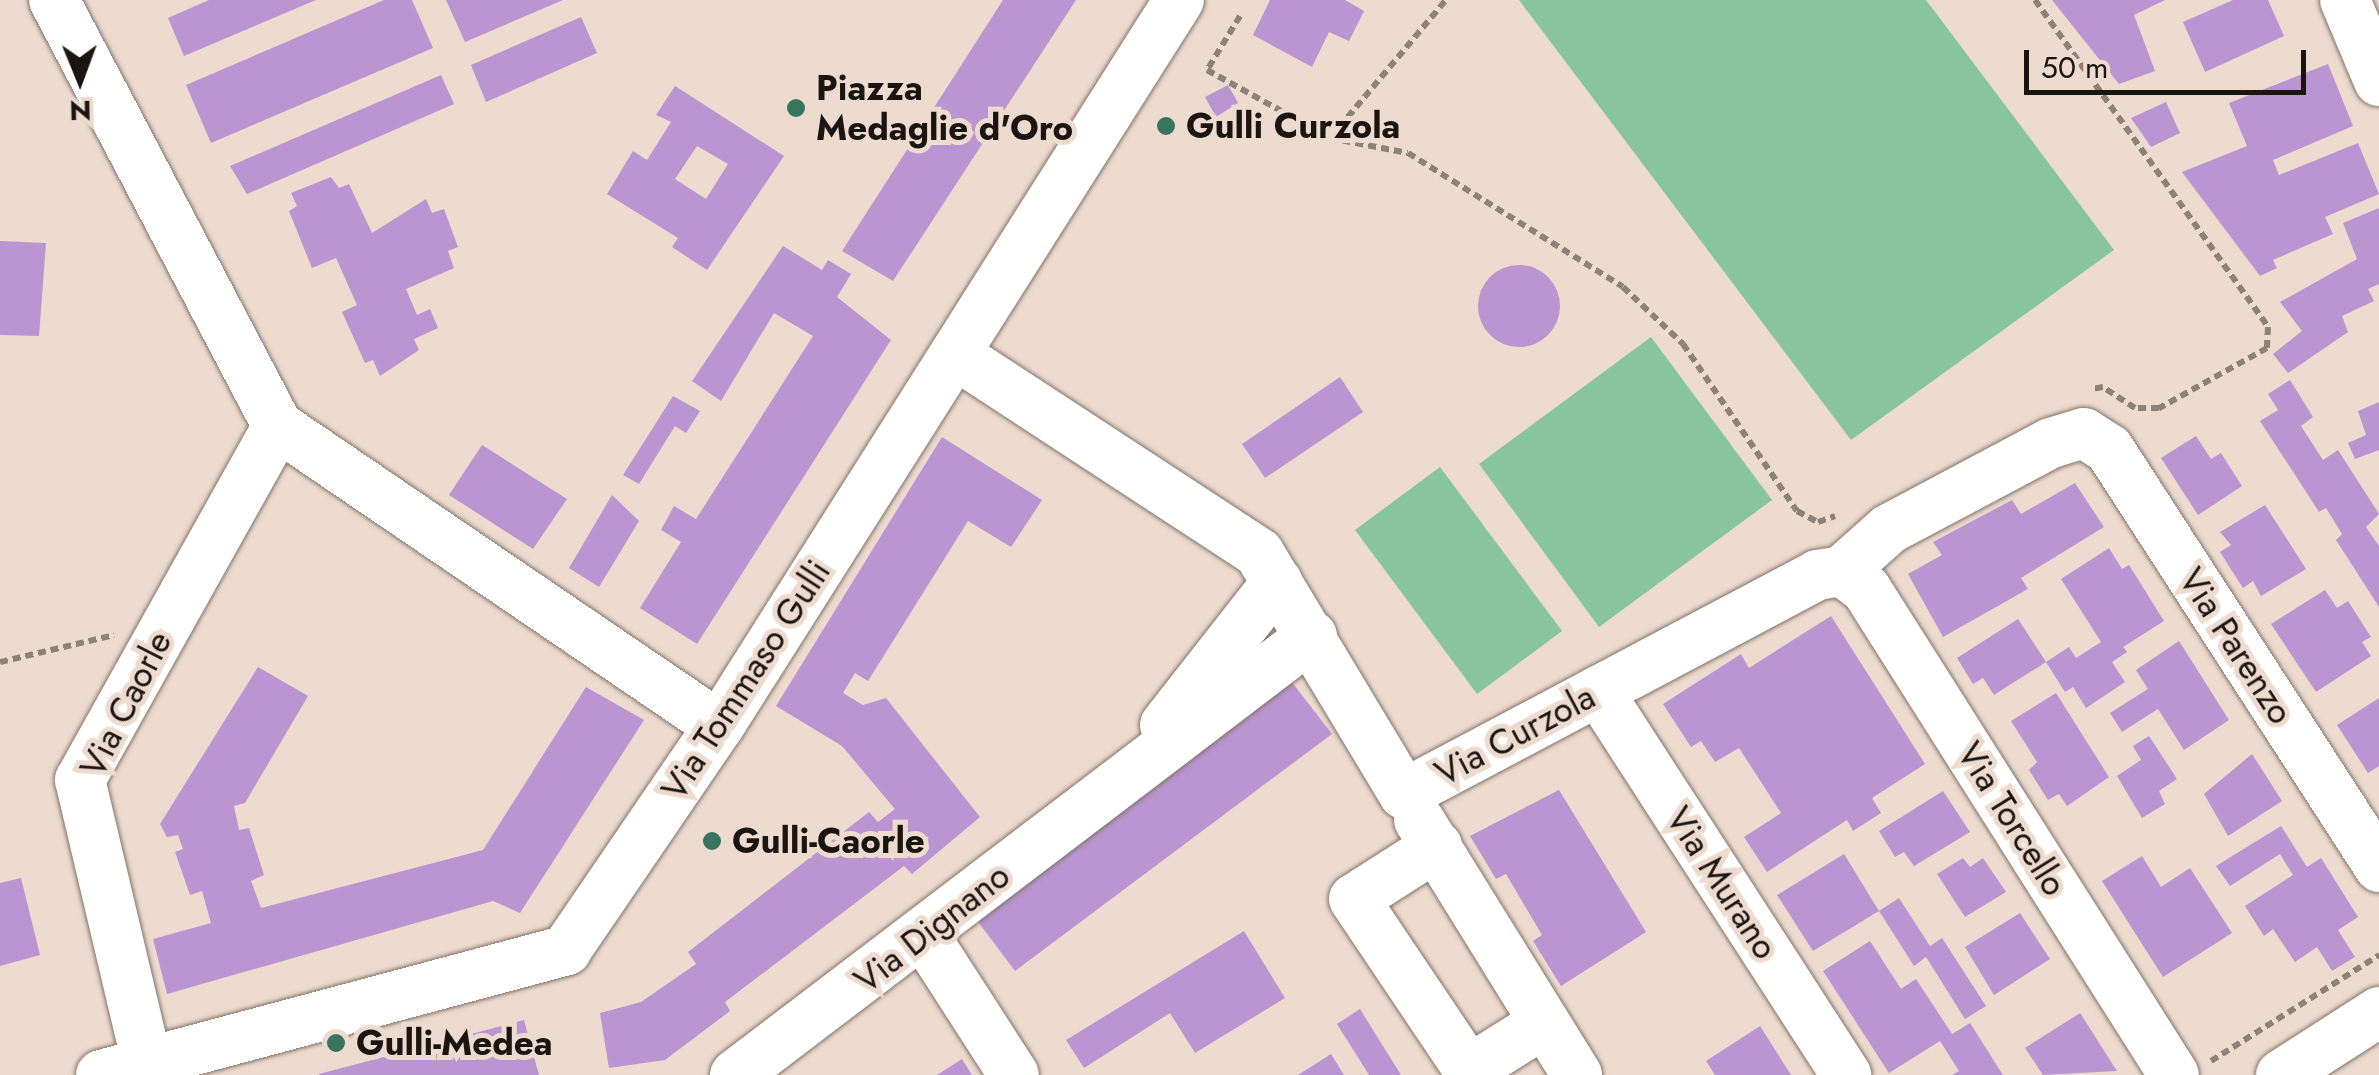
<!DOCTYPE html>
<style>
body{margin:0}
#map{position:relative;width:2379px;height:1075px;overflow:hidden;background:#eddbcf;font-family:Jost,sans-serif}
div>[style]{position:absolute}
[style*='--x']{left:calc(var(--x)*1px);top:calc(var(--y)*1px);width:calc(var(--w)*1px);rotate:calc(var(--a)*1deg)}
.green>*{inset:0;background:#88c49f}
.building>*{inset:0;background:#ba95d1}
.round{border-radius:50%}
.path>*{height:6px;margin-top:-3px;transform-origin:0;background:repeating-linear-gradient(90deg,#8d8178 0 8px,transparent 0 13px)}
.roads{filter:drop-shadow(0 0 2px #817267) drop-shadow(0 0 2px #817267)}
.minor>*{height:50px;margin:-25px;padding:0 25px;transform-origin:25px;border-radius:25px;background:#fff}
.dots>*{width:28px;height:28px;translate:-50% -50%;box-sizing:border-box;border:5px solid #eddbcf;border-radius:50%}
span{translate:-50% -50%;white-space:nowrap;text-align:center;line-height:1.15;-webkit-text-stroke:10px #eddbcf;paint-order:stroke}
.poi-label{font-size:35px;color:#1b1511;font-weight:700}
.left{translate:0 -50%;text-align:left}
.street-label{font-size:35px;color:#1b1511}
.north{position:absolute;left:30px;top:30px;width:100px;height:100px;-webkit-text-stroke:8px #eddbcf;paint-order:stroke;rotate:179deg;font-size:28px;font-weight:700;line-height:40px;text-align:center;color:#1b1511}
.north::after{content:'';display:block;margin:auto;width:35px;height:45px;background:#1b1511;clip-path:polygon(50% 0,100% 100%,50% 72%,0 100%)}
.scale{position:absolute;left:2024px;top:50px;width:282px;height:45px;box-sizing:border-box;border:5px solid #1b1511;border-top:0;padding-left:12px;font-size:30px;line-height:35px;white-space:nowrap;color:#1b1511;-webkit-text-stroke:8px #eddbcf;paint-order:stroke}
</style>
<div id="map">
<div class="green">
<div style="clip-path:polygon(1519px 0,1926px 0,2114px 250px,1851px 440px)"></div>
<div style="clip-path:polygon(1651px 337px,1772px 500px,1599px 627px,1479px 464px)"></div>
<div style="clip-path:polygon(1440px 467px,1562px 631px,1477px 694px,1355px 530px)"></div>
</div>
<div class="building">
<div style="clip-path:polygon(209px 0,316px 0,184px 56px,168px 18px)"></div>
<div style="clip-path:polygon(384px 0,412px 0,433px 48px,211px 143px,186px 85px)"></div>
<div style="clip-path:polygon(446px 0,563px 0,465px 42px)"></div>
<div style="clip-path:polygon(1003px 0,1076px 0,893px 281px,842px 251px)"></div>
<div style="clip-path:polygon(1270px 0,1345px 0,1364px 11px,1349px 41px,1329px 32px,1312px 67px,1253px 35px)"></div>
<div style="clip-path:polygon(2052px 0,2165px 0,2134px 15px,2155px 71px,2119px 84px)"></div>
<div style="clip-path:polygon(2233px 0,2268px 0,2284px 36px,2205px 72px,2183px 22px)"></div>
<div style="clip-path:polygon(581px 17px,597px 53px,486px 102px,471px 65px)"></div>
<div style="clip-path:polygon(2328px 64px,2353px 126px,2273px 160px,2279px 175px,2358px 143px,2379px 194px,2325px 217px,2333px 234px,2273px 260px,2277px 268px,2260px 276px,2182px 172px,2247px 146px,2229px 103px)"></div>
<div style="clip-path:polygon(441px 75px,454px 104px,247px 194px,230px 166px)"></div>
<div style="clip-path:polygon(1228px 85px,1238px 103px,1216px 117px,1205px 97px)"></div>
<div style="clip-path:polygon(evenodd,675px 86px,784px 156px,707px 270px,672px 247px,678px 238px,607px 194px,633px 151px,647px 160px,671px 122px,656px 115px,675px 86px,697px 146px,728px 164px,706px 199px,675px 179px,697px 146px)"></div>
<div style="clip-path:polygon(2166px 102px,2180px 133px,2151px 147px,2131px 118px)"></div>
<div style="clip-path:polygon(331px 177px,339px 188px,349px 184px,372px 233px,426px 199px,432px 213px,444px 209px,458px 247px,448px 251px,454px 268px,406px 289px,417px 315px,430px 309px,438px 328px,414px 339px,419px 350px,380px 376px,373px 360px,365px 363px,342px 312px,357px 305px,336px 258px,312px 268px,289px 211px,297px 206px,291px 193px)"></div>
<div style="clip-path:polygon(2379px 208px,2379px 284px,2368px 289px,2374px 301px,2342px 316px,2348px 332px,2288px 373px,2273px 354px,2302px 331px,2280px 302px,2357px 259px,2343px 223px)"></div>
<div style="clip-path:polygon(0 241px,46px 243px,39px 336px,0 335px)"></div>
<div style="clip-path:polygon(783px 246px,822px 270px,828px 260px,851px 274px,837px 297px,891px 340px,697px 644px,640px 608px,681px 542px,661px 530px,674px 506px,696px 519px,813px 336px,774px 313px,721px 401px,692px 381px)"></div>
<div class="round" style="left:1478px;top:265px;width:82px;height:82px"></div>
<div style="clip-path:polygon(1340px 377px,1363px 412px,1265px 478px,1242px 444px)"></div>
<div style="clip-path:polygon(2290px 380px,2313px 417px,2301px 426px,2323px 460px,2338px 450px,2379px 514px,2366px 527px,2379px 546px,2379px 607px,2336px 540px,2342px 534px,2326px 508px,2319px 512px,2260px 421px,2278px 410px,2268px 394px)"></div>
<div style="clip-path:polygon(673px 396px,700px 411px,686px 433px,675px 426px,639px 484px,623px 475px)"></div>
<div style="clip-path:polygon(2379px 402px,2379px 450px,2355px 459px,2348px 443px,2366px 435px,2358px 411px)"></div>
<div style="clip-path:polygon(2196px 436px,2211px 459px,2221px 453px,2242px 486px,2198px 515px,2161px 458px)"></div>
<div style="clip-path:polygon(942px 437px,1042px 500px,1011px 547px,968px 521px,868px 681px,855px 673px,843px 693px,863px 705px,886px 698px,980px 817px,912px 874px,904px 866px,725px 1002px,730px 1011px,665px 1060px,609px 1068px,600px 1013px,641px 1002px,696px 964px,688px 952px,869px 812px,878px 822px,895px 809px,842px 746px,776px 706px)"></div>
<div style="clip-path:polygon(482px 445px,567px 499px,533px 549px,449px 495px)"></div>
<div style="clip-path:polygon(2075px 483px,2104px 527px,2021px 578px,2028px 589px,1943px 637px,1908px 574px,1942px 555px,1933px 542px,2012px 500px,2021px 514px)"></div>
<div style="clip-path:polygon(612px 495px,639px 521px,599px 587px,569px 568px)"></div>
<div style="clip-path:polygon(2265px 505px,2306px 569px,2261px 596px,2253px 581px,2243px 588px,2220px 552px,2231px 545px,2220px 532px)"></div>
<div style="clip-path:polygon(2109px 548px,2122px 569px,2129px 565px,2164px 621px,2123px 647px,2127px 652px,2112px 662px,2125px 682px,2086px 708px,2073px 687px,2065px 692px,2046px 662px,2069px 647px,2076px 658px,2101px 642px,2061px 579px)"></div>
<div style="clip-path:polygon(2325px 590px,2337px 608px,2348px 601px,2371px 637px,2362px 642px,2371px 656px,2316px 692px,2271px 624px)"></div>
<div style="clip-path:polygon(1831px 616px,1925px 764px,1872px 798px,1881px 813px,1853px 831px,1847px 820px,1767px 872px,1744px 837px,1781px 813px,1739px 748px,1715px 762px,1701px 741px,1691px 747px,1663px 704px,1741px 654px,1749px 668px)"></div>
<div style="clip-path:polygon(2018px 619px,2046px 662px,1994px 695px,1983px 678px,1973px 684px,1957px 658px)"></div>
<div style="clip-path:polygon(2179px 641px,2229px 720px,2184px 750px,2158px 709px,2122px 732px,2110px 713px,2148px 689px,2136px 670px)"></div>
<div style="clip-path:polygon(258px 667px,308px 696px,245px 803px,234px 806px,239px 830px,249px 828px,264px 875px,251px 881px,261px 908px,483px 850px,586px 687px,644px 720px,520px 913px,493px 901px,167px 994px,153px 939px,211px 923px,202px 891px,190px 895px,175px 852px,183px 849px,178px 835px,167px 837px,160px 824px)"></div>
<div style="clip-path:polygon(1291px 681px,1332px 734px,1015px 971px,976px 919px)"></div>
<div style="clip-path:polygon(2056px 693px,2109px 777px,2067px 806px,2059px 794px,2048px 800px,2029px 770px,2037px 762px,2011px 721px)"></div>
<div style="clip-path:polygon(2379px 698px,2379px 766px,2368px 773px,2337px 725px)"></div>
<div style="clip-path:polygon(2149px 736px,2177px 779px,2159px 791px,2165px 804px,2142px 818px,2117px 776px,2141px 760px,2133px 746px)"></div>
<div style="clip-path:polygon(2252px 754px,2282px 801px,2228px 836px,2204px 794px)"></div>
<div style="clip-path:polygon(1559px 790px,1646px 932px,1561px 986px,1533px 941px,1542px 935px,1506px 874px,1496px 879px,1470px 836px)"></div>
<div style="clip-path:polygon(1943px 791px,1970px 832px,1914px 866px,1904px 852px,1895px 857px,1879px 831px)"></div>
<div style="clip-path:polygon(2281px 826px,2307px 867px,2321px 858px,2358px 917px,2338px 930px,2355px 957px,2332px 971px,2317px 947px,2295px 962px,2273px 929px,2264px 936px,2245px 906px,2293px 875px,2280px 854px,2230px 886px,2216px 866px)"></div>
<div style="clip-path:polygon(1844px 854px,1879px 911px,1813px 951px,1777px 895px)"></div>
<div style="clip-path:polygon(2142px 856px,2161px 887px,2190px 868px,2232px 933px,2163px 977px,2102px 881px)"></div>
<div style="clip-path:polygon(1963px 858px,1970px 867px,1983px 858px,2006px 892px,1965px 917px,1937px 874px)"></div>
<div style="clip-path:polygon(21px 878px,40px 955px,0 966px,0 883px)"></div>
<div style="clip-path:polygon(1899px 898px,1930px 946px,1942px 938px,1986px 1006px,1965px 1019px,1926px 957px,1914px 966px,1879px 911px)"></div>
<div style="clip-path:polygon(2020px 913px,2050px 959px,1994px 995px,1965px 947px)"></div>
<div style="clip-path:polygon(1244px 931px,1285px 998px,1195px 1053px,1170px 1013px,1084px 1068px,1066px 1040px)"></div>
<div style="clip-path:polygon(1870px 941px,1901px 989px,1916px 979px,1952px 1034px,1970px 1023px,2003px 1075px,1952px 1075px,1959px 1071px,1940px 1041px,1889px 1073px,1823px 971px)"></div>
<div style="clip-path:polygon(1360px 1009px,1401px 1075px,1369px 1075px,1337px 1024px)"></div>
<div style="clip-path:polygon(2080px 1013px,2117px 1071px,2043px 1075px,2025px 1048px)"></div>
<div style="clip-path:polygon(524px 1020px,539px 1075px,319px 1075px,319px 1074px)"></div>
<div style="clip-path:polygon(1760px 1026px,1791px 1075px,1715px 1075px,1706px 1061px)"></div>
<div style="clip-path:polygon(1331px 1054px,1344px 1075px,1298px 1075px)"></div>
<div style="clip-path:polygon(962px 1059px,972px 1075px,937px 1075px)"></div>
</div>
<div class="path">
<div style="--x:2035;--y:0;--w:402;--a:54.5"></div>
<div style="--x:2268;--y:327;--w:21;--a:93"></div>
<div style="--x:2267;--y:348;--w:124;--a:150.9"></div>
<div style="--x:2159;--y:408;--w:24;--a:180"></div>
<div style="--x:2135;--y:408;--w:38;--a:-147"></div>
<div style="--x:2103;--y:387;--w:11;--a:170"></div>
<div style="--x:1240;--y:16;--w:63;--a:121.4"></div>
<div style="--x:1207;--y:70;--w:141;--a:28.9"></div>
<div style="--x:1330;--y:138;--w:79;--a:10.9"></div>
<div style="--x:1408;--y:153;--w:253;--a:31.9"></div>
<div style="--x:1623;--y:287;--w:83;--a:43.5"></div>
<div style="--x:1683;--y:344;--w:202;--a:55.7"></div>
<div style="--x:1797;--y:511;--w:24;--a:28"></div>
<div style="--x:1818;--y:522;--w:18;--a:-19"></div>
<div style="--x:1331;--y:137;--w:179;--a:-50"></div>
<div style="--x:0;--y:662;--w:117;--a:-13.3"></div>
<div style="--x:2211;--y:1061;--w:199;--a:-32.2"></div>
</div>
<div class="roads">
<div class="minor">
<div style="--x:54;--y:0;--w:481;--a:62.3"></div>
<div style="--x:278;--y:426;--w:533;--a:34.23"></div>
<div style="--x:2345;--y:0;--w:88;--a:67.2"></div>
<div style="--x:955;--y:354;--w:363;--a:33.2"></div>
<div style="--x:1259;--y:553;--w:281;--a:59"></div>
<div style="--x:1404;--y:794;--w:467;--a:-27.9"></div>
<div style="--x:1817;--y:575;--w:25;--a:-9"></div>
<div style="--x:1842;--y:571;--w:63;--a:-41.8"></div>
<div style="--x:1889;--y:529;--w:183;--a:-28"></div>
<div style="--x:2051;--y:443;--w:34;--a:-17"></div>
<div style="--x:2084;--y:433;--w:30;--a:33"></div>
<div style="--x:2109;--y:449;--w:498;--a:57.1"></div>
<div style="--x:1842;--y:571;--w:30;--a:37"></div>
<div style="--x:1866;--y:589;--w:575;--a:57.64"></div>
<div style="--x:1598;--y:691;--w:457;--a:57.1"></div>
<div style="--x:1165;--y:725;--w:182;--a:-51.9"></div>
<div style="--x:1419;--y:820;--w:300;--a:58.2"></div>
<div style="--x:1437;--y:846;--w:98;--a:147.4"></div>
<div style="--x:1354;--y:899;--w:206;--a:56.1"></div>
<div style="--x:1469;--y:1070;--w:89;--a:-32.1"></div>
<div style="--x:925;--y:937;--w:164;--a:57.2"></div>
<div style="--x:147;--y:1063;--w:291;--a:-103.3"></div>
<div style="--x:80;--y:780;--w:406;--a:-60.8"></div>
<div style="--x:101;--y:1075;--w:482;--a:-15"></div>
<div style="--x:566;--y:950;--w:271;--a:-55.7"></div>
<div style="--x:719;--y:726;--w:859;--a:-57.64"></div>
<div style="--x:735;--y:1075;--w:725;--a:-37.27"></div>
<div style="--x:2281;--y:1075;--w:117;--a:-32.7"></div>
</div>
</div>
<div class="dots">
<div style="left:796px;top:108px;background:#39745e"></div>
<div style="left:1166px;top:126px;background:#39745e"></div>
<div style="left:712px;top:841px;background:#39745e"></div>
<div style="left:336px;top:1043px;background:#39745e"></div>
</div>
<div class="poi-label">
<span class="left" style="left:816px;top:108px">Piazza<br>Medaglie d'Oro</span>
<span class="left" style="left:1186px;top:126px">Gulli Curzola</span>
<span class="left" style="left:732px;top:841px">Gulli-Caorle</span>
<span class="left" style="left:356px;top:1043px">Gulli-Medea</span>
</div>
<div class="street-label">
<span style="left:2236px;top:646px;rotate:57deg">Via Parenzo</span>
<span style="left:746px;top:680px;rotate:-57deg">Via Tommaso Gulli</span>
<span style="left:126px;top:704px;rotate:-63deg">Via Caorle</span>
<span style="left:1515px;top:735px;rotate:-28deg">Via Curzola</span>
<span style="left:2012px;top:819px;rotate:58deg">Via Torcello</span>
<span style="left:1722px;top:883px;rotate:57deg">Via Murano</span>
<span style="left:932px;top:928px;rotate:-38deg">Via Dignano</span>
</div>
<div class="north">N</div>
<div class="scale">50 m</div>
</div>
